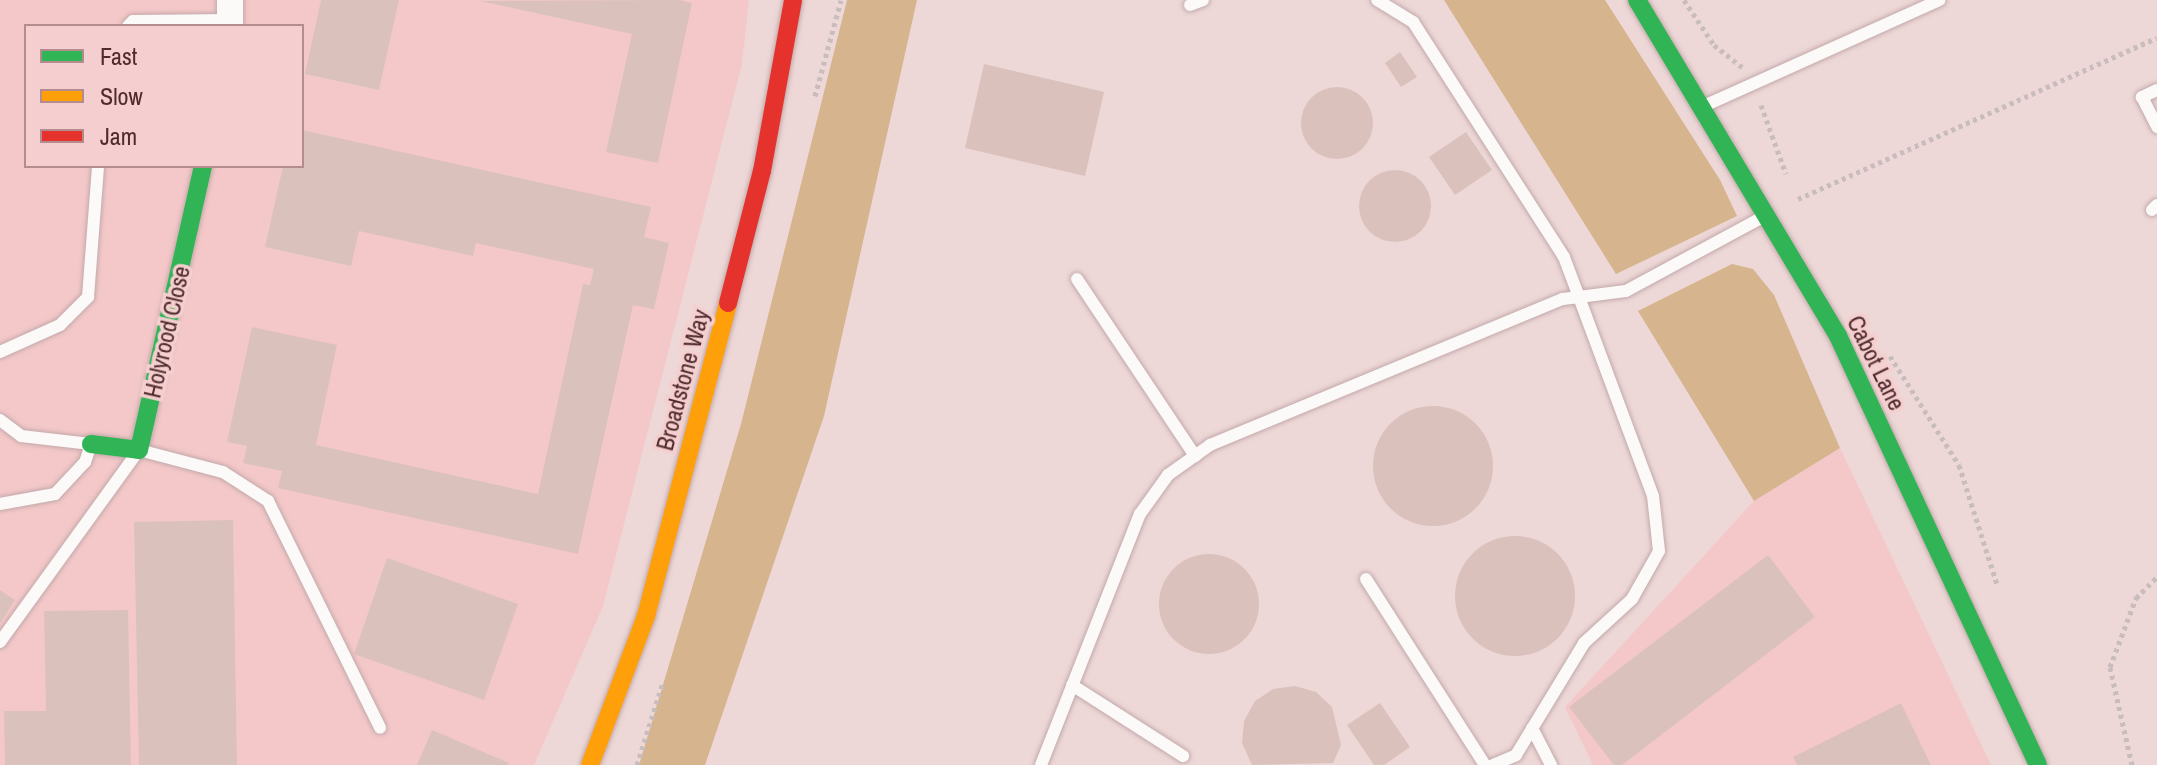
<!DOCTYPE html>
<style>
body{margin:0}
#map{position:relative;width:2157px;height:765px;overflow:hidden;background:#edd7d7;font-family:"Archivo Narrow",sans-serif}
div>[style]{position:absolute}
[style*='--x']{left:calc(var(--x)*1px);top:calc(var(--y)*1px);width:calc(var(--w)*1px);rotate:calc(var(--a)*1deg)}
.built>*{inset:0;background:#f4c8c9}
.forest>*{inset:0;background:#d5b48e}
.building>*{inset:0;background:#dbc1bc}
.round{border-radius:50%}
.path>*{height:5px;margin-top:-2.5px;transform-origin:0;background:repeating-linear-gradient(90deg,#c8bcbd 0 4px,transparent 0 8px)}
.roads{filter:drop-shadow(0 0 2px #c3a9aa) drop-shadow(0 0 2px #c3a9aa)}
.lane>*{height:12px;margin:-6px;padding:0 6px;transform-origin:6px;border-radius:6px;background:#fcf9f9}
.street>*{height:26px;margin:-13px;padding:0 13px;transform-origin:13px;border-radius:13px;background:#fcf9f9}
.fast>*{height:18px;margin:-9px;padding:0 9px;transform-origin:9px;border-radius:9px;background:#30b455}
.slow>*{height:18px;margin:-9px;padding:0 9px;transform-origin:9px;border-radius:9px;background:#ff9f0a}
.jam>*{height:18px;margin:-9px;padding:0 9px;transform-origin:9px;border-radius:9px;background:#e5322d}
span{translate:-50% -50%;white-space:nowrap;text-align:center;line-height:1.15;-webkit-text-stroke:7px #f5cfcf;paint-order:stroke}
.street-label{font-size:24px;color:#4f2b2d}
.legend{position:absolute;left:24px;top:24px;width:280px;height:144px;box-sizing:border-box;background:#f5cfcf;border:2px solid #b38d8e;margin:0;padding:10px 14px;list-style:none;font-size:24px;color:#4f2b2d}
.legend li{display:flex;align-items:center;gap:16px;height:40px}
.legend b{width:40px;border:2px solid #b38d8e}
</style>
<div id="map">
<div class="built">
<div style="clip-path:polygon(evenodd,0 0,749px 0,742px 64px,603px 606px,534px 765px,0 765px,0 0,26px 26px,302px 26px,302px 166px,26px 166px,26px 26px)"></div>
<div style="clip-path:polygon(1840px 448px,1991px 765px,1593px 765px,1565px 707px,1754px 501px)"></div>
</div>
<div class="forest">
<div style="clip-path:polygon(847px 0,917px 0,824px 416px,705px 765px,639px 765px,741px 424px)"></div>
<div style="clip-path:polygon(1444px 0,1605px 0,1720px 180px,1737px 216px,1616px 274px)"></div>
<div style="clip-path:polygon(1732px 264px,1753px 269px,1774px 295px,1840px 448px,1754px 501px,1638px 311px)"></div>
</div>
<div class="building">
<div style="clip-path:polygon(321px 0,399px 0,379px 90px,305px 74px)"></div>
<div style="clip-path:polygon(680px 0,692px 3px,658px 163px,606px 152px,632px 34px,480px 1px)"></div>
<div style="clip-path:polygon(1400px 52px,1417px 77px,1401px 87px,1385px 63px)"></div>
<div style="clip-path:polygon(984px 64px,1104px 92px,1085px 176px,965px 148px)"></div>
<div class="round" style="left:1301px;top:87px;width:72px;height:72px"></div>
<div style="clip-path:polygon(302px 130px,651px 207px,644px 237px,669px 243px,654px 309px,633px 305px,578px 554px,278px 488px,282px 471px,243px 463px,247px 446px,227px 442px,252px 327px,337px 345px,316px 445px,538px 494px,583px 284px,590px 285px,594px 269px,476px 243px,473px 256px,359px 231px,351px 266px,265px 247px,283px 166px,302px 166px)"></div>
<div style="clip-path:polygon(1466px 132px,1492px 170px,1455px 195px,1429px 157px)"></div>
<div class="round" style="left:1359px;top:170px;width:72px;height:72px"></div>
<div class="round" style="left:1373px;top:406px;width:120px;height:120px"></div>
<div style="clip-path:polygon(233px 520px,237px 765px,139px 765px,134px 522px)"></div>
<div class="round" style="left:1455px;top:536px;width:120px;height:120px"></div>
<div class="round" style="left:1159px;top:554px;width:100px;height:100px"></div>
<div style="clip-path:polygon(1768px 555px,1815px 617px,1622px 765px,1614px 765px,1569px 707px)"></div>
<div style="clip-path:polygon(387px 558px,518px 604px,484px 700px,354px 654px)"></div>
<div style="clip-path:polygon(0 590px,15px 600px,0 623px)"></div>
<div style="clip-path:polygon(128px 610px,131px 765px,5px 765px,4px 711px,46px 711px,44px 611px)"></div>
<div style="clip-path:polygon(1295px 686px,1316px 692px,1332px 707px,1341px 745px,1333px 763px,1252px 765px,1242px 743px,1244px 721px,1255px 701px,1273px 689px)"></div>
<div style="clip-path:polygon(1380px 703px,1410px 747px,1384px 765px,1374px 765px,1347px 725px)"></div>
<div style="clip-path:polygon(1901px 703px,1931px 765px,1797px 765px,1793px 757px)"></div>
<div style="clip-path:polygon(432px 730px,509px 763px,508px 765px,417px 765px)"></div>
</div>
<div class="path">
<div style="--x:1684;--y:0;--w:54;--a:56.3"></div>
<div style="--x:1714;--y:45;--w:36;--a:38"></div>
<div style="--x:815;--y:96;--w:99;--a:-74.8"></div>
<div style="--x:1761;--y:105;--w:73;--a:70.1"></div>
<div style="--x:1798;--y:199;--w:393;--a:-24.2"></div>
<div style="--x:1890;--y:356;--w:129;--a:57.7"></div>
<div style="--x:1959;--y:465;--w:128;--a:72.3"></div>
<div style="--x:637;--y:765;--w:87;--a:-72.6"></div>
<div style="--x:2132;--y:765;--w:100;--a:-102.7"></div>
<div style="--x:2110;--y:667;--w:74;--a:-69.4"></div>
<div style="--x:2136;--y:598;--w:30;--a:-45"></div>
</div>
<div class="roads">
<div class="lane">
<div style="--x:1190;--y:5;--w:14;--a:-21"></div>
<div style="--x:128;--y:26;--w:7;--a:-45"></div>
<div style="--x:133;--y:21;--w:98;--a:-0.6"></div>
<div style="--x:2157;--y:90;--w:17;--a:155"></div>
<div style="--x:2142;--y:97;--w:34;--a:63"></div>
<div style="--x:1706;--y:105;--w:256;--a:-24.2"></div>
<div style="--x:2152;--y:210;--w:7;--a:-45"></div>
<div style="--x:1077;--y:279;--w:213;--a:56.3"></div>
<div style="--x:0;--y:352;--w:66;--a:-24.2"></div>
<div style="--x:60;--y:325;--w:40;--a:-45"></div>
<div style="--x:88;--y:297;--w:131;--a:-85.6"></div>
<div style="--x:0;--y:420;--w:26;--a:37"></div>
<div style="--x:21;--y:436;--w:70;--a:6.5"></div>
<div style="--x:91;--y:444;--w:19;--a:108"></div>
<div style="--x:85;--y:462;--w:44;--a:133.2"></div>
<div style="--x:55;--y:494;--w:56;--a:169.7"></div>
<div style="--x:1366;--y:579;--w:221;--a:57.4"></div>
<div style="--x:0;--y:642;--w:237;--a:-54.1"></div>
<div style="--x:139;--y:450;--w:87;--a:14.7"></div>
<div style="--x:223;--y:472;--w:54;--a:32.8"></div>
<div style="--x:268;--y:501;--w:253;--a:63.7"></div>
<div style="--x:1072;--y:685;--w:132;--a:32.6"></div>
<div style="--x:1532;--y:728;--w:42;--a:62.8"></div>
<div style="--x:1041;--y:765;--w:270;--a:-68.5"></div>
<div style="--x:1140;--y:514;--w:48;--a:-54.3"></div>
<div style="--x:1168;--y:475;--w:52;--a:-35.5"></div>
<div style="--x:1210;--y:445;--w:382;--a:-22.5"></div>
<div style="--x:1563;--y:299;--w:16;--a:-7"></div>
<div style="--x:1579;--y:297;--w:43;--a:-110.6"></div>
<div style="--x:1564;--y:257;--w:279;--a:-122.7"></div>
<div style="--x:1413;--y:22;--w:42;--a:-148.6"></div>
<div style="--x:1493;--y:765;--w:25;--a:-23"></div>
<div style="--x:1516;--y:755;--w:131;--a:-58.7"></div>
<div style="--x:1584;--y:643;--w:65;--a:-42.5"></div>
<div style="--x:1632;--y:599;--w:55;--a:-60.6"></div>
<div style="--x:1659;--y:551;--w:55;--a:-96.2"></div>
<div style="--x:1653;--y:496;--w:212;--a:-110.4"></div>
<div style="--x:1579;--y:297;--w:47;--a:-7.3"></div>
<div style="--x:1626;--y:291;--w:153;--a:-28.4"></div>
</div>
<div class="street">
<div style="--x:230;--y:26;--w:26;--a:-90"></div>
</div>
<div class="fast">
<div style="--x:1637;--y:0;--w:392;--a:59.1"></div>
<div style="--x:1838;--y:336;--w:473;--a:65"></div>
<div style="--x:91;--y:444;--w:48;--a:7.1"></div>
<div style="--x:139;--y:450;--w:291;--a:-77.3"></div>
</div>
<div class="slow">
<div style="--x:590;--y:765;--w:159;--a:-69.4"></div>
<div style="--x:646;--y:616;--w:324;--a:-75.3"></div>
</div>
<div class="jam">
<div style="--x:728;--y:303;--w:136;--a:-75.6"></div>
<div style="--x:762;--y:171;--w:174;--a:-79.7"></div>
</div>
</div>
<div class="street-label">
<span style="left:167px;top:332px;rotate:-77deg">Holyrood Close</span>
<span style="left:1876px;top:363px;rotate:64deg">Cabot Lane</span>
<span style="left:683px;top:380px;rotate:-75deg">Broadstone Way</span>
</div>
<ul class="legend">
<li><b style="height:10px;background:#30b455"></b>Fast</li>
<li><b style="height:10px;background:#ff9f0a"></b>Slow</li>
<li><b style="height:10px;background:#e5322d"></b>Jam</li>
</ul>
</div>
